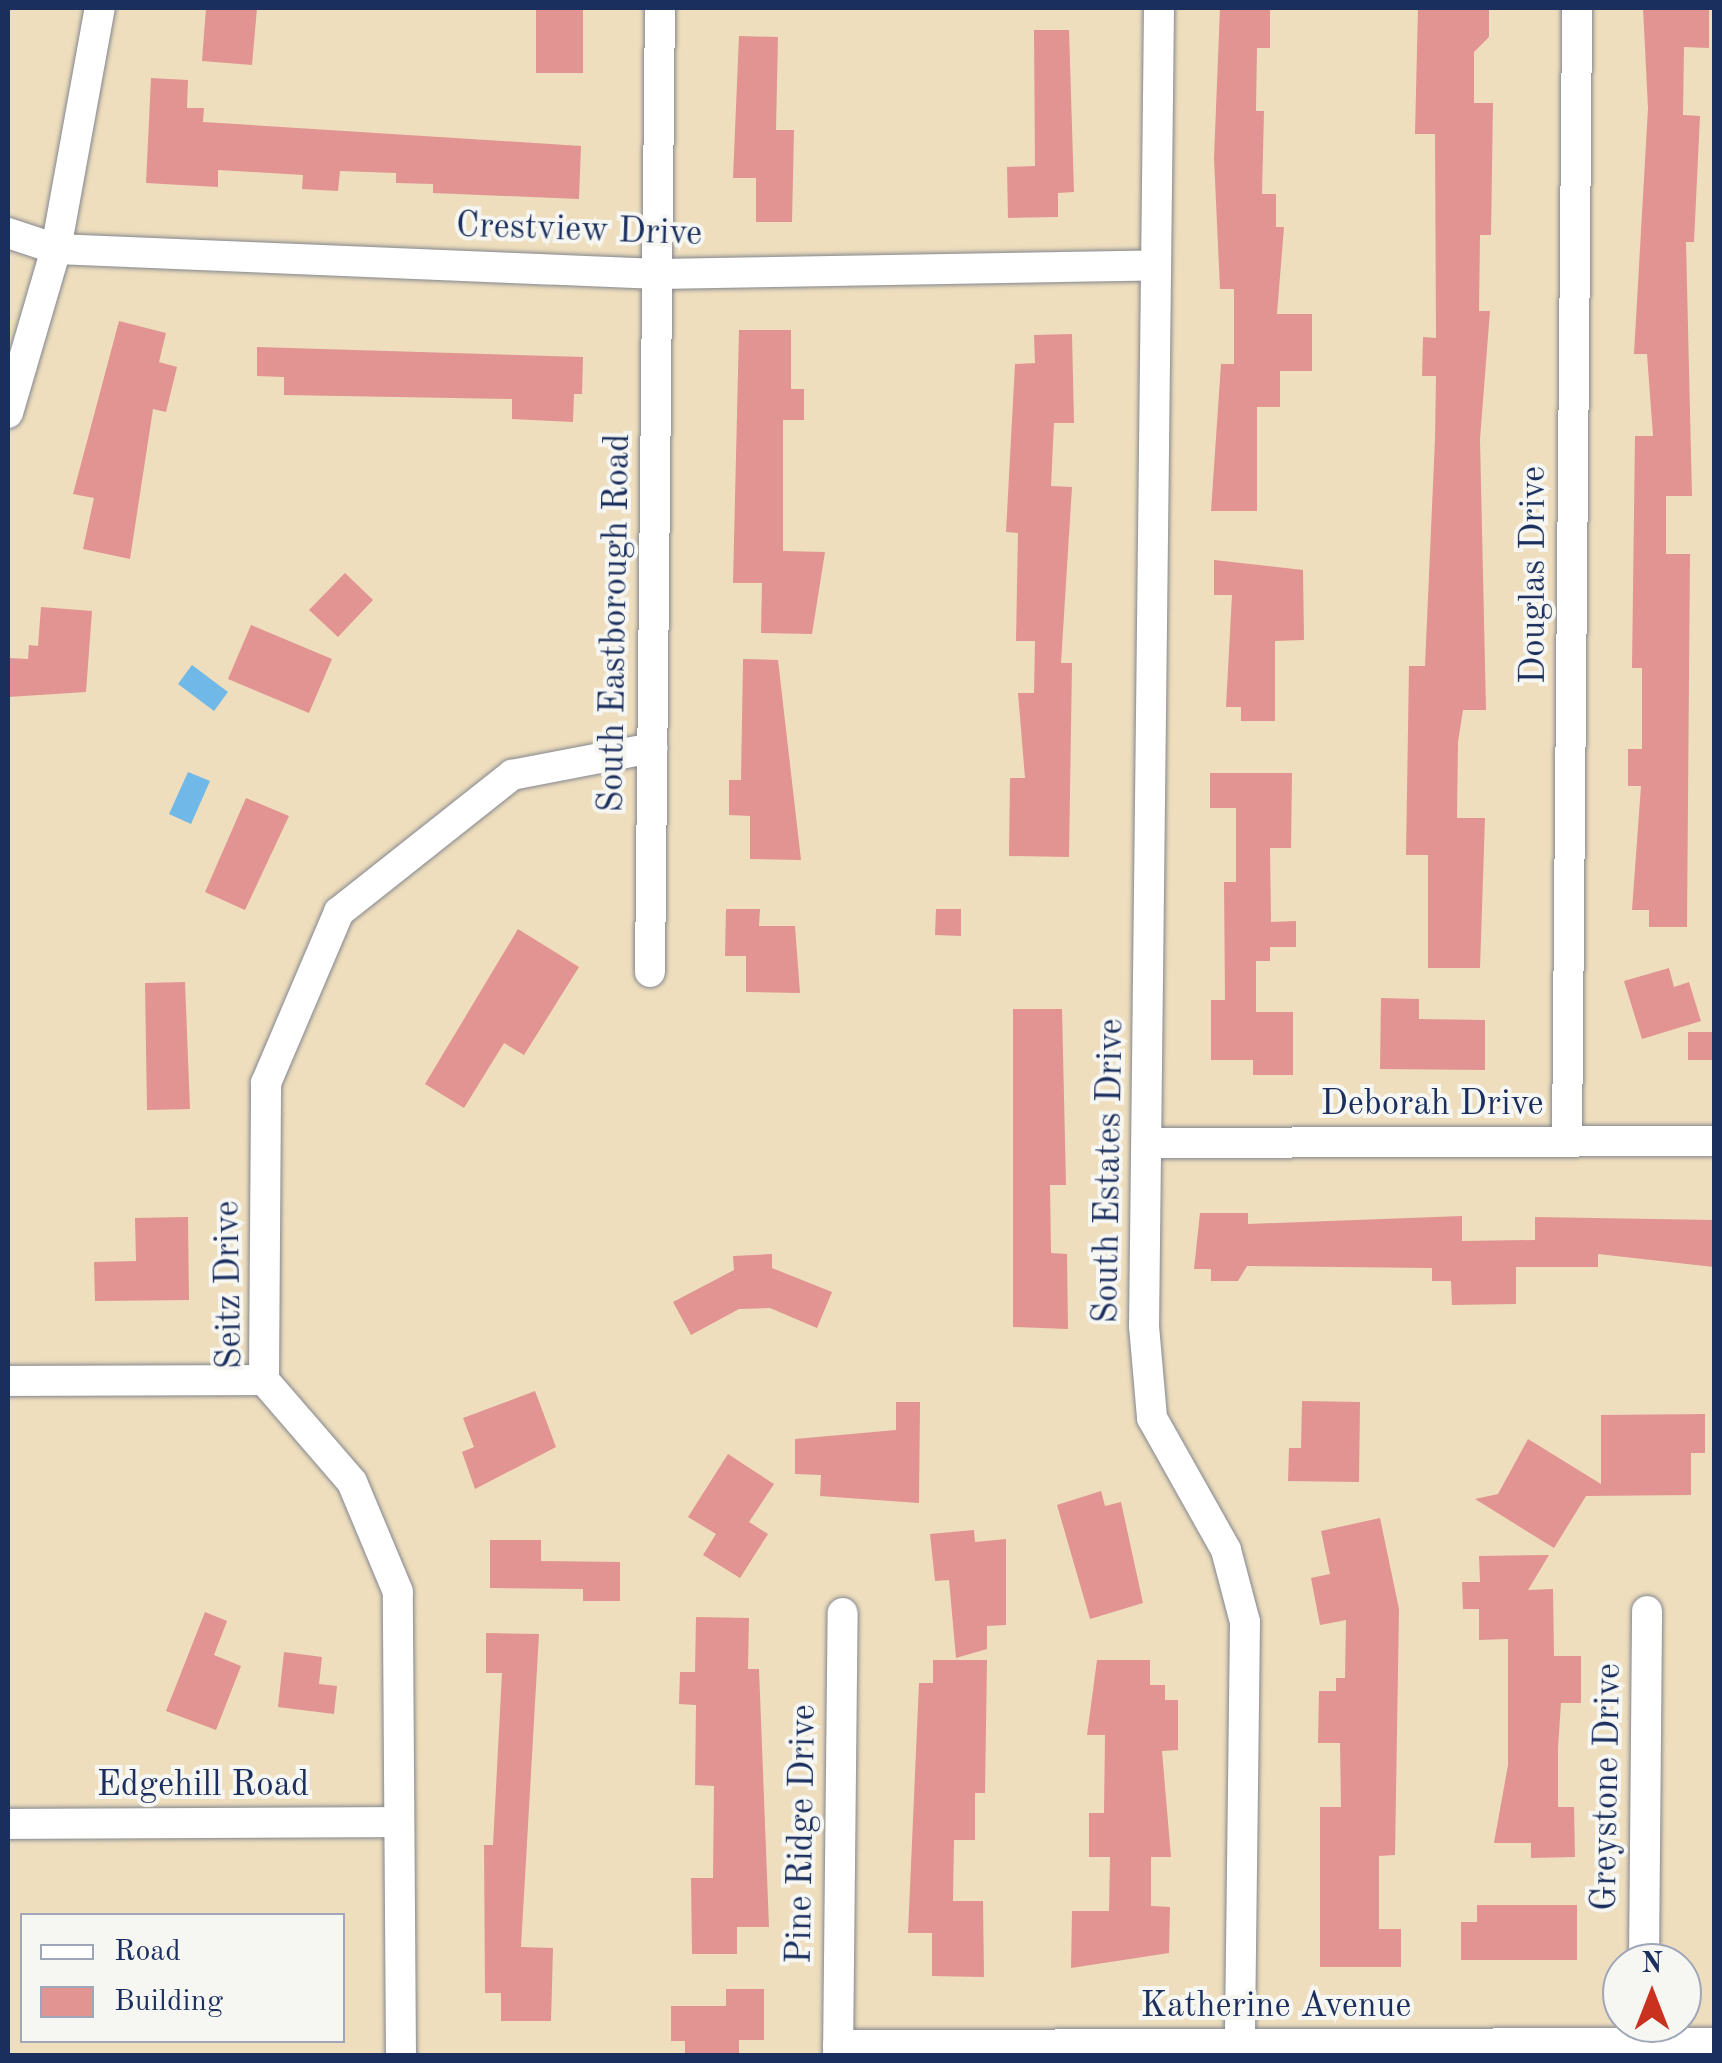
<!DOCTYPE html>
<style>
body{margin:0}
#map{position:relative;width:1722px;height:2063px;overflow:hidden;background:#eedebd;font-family:"Old Standard TT",serif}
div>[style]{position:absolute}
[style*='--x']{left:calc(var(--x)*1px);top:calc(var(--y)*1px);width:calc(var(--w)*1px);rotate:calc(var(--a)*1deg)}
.water>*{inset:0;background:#70b8e8}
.building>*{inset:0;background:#e19491}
.roads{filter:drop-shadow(0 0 2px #84868e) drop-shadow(0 0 2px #84868e)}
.street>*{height:30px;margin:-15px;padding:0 15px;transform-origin:15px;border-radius:15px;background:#fff}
span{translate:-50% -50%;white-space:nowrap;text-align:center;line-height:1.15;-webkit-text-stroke:8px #f6f6f2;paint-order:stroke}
.street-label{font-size:35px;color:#1b2f5e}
.frame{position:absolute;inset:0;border:10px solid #1b2f5e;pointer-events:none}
.legend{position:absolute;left:20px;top:1913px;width:325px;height:130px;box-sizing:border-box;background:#f6f6f2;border:2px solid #9ea6b7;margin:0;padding:12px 18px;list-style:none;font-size:30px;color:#1b2f5e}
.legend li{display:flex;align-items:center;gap:20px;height:50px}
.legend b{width:50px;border:2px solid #9ea6b7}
.north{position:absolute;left:1602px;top:1943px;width:100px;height:100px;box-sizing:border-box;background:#f6f6f2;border:2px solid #9ea6b7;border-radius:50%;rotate:0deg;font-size:28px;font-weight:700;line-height:40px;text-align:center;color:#1b2f5e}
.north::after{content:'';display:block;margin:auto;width:35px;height:45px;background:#c8321e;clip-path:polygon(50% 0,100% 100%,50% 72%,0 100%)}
</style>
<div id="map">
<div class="water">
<div style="clip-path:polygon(192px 665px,228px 692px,214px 711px,178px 684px)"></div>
<div style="clip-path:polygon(188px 772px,210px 781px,191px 824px,169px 814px)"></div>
</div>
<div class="building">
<div style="clip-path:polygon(206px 8px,257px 8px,252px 65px,202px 61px)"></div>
<div style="clip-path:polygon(536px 8px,583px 8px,583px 73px,536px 73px)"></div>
<div style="clip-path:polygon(1220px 8px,1270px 8px,1270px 48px,1257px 48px,1256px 111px,1264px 111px,1262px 194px,1276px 194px,1276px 227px,1284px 227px,1277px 314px,1312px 314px,1312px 371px,1280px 371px,1280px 407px,1257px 407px,1257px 511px,1211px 511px,1221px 364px,1234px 364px,1234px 289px,1220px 289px,1214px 158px)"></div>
<div style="clip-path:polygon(1418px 8px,1489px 8px,1489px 37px,1474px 52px,1474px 103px,1493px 103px,1491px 235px,1480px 235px,1479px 311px,1490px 311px,1480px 439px,1486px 710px,1463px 710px,1458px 742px,1457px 818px,1485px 818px,1480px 968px,1428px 968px,1428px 855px,1406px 855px,1409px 666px,1425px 666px,1435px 439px,1436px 376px,1422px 376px,1423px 337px,1436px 338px,1435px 134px,1415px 134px)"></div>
<div style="clip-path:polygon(1643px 8px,1709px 8px,1709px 48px,1684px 47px,1683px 115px,1700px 116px,1694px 242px,1686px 242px,1692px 496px,1666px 496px,1666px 554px,1690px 554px,1687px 927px,1649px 927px,1649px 910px,1632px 910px,1641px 786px,1628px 786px,1628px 749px,1642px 749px,1642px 668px,1632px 668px,1635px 436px,1653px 436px,1647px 354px,1634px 354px,1648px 108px)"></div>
<div style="clip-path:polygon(1034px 30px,1069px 30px,1074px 192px,1058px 193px,1058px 217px,1008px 218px,1007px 167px,1035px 166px)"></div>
<div style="clip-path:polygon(739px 36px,778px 37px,776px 130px,794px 130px,792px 222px,756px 222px,756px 178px,733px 178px)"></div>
<div style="clip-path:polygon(151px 78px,188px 80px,187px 108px,204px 108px,203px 122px,581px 146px,579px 199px,433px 193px,433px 184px,396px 183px,396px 173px,340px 171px,338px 191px,302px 189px,303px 175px,218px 170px,218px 187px,146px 183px)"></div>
<div style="clip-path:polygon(119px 321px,166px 333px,159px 362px,177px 367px,166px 412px,153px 409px,130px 559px,83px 549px,94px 498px,73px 494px)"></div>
<div style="clip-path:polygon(739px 330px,791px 330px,791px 389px,804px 389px,804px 420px,783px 420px,783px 551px,825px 552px,812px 634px,761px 633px,762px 583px,733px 583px)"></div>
<div style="clip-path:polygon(1072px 334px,1074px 423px,1054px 423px,1051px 486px,1072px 487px,1061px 663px,1072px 663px,1069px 857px,1009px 856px,1010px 778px,1025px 778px,1018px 693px,1034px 693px,1035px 641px,1016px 641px,1018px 533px,1006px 532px,1015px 364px,1035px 363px,1034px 335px)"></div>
<div style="clip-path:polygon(257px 347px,583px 357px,582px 394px,574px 394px,573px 422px,512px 419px,512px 399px,284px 395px,284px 377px,257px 376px)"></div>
<div style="clip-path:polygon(1214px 560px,1303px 570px,1304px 640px,1275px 641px,1275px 721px,1241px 721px,1241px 707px,1226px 707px,1232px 595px,1214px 595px)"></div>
<div style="clip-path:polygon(345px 573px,373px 600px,338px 637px,309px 610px)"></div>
<div style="clip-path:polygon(41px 607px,92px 611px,86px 692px,8px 697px,8px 658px,28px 659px,29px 645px,38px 646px)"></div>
<div style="clip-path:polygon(251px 625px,332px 659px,309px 713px,228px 679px)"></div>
<div style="clip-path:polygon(743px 659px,778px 660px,801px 860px,750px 859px,750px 816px,729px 815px,729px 780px,741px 780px)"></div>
<div style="clip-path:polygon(1210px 773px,1292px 773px,1291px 848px,1270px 848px,1271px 922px,1296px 921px,1296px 947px,1270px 947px,1270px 961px,1256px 961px,1256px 1012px,1293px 1012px,1293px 1075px,1253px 1075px,1253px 1060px,1211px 1060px,1211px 1000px,1225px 1000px,1224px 882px,1236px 882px,1236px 808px,1210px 808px)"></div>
<div style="clip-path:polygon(246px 798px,289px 816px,245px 910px,205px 892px)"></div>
<div style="clip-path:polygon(726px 909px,760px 909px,759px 926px,795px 926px,800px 993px,746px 992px,746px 956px,725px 956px)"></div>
<div style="clip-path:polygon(936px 909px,961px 909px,961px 936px,935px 935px)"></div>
<div style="clip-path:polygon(518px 929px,579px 967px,524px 1055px,504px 1043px,464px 1108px,425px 1084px)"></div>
<div style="clip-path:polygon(1669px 968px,1674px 987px,1689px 982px,1701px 1021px,1642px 1039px,1624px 981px)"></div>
<div style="clip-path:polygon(185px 982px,190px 1109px,147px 1110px,145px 983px)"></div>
<div style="clip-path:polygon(1381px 998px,1419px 999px,1419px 1019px,1485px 1020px,1485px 1070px,1380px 1069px)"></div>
<div style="clip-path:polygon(1013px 1009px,1062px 1009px,1066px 1185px,1050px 1185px,1051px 1253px,1067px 1254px,1068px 1329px,1013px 1327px)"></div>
<div style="clip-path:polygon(1688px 1032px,1714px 1032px,1714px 1060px,1688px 1060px)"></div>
<div style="clip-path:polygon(1200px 1213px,1248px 1213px,1248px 1224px,1462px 1216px,1462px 1241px,1535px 1240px,1535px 1217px,1714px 1220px,1714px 1267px,1598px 1254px,1598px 1267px,1516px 1267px,1516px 1304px,1452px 1305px,1451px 1281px,1432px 1281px,1432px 1268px,1247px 1266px,1238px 1281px,1211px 1281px,1211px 1269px,1194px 1269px)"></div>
<div style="clip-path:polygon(188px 1217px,189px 1300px,95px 1301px,94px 1262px,136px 1261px,135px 1218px)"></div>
<div style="clip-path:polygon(772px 1254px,772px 1268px,832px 1292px,817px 1328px,770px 1308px,739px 1309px,691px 1335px,673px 1302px,734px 1270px,733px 1256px)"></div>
<div style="clip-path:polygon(535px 1391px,556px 1447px,475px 1489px,462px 1452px,474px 1447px,463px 1418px)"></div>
<div style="clip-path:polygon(1302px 1401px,1360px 1402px,1359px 1482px,1288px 1481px,1289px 1448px,1301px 1448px)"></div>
<div style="clip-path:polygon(896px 1402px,920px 1402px,919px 1503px,820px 1496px,821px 1475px,795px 1474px,795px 1439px,896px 1430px)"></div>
<div style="clip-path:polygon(1705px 1414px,1705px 1453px,1691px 1453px,1691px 1495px,1586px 1496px,1554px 1548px,1475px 1499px,1498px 1494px,1528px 1439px,1601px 1484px,1601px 1415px)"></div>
<div style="clip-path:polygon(728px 1454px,774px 1484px,749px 1522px,768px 1534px,740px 1578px,703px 1555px,716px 1534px,688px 1517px)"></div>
<div style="clip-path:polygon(1101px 1491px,1105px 1506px,1121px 1502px,1143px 1603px,1090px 1619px,1057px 1505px)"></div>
<div style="clip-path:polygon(1380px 1518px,1399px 1609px,1395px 1855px,1379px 1856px,1379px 1929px,1401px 1929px,1401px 1967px,1320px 1967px,1320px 1807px,1341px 1807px,1340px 1743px,1318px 1743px,1319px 1691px,1336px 1691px,1336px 1678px,1345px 1678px,1346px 1620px,1320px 1625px,1311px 1578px,1330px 1574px,1321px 1531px)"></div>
<div style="clip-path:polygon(974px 1530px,975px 1542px,1006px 1539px,1006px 1625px,987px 1626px,987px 1649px,956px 1658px,949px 1580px,935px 1581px,930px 1534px)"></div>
<div style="clip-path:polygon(490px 1540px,541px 1540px,541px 1561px,620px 1562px,620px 1601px,583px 1601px,583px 1589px,490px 1588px)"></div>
<div style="clip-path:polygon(1549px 1555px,1528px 1590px,1553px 1589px,1554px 1656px,1581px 1656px,1581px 1703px,1561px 1703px,1558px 1748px,1558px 1807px,1574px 1807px,1575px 1857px,1531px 1858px,1531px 1843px,1494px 1843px,1508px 1765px,1508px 1639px,1479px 1640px,1479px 1609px,1463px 1609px,1462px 1582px,1480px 1582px,1479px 1556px)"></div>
<div style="clip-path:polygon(205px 1612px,227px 1621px,214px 1655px,241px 1666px,216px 1730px,166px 1711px)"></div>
<div style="clip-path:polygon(696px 1617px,749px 1618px,748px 1669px,759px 1669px,769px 1927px,737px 1927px,737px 1954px,692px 1954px,691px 1878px,713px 1878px,714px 1786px,695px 1785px,696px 1705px,679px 1704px,680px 1672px,695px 1672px)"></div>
<div style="clip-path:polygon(486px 1633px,539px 1634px,521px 1947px,553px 1948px,551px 2021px,501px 2021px,501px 1993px,485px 1993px,484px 1845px,493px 1845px,502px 1673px,486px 1673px)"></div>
<div style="clip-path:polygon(284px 1652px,322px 1657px,319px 1684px,337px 1686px,334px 1714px,278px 1707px)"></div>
<div style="clip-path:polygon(933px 1660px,987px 1660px,985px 1793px,975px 1793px,975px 1840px,954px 1840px,953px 1901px,983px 1901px,984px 1977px,932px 1976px,932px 1933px,908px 1933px,919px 1683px,933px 1683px)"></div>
<div style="clip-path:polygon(1097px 1660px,1150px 1660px,1150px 1685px,1165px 1685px,1165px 1700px,1178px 1700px,1178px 1750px,1162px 1751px,1171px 1857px,1151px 1857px,1151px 1906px,1170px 1907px,1169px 1953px,1071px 1968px,1072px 1911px,1109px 1911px,1110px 1857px,1089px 1857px,1089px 1813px,1104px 1813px,1105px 1735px,1087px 1735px)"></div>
<div style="clip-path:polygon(1477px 1905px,1577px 1905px,1577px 1960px,1461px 1960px,1461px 1922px,1477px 1922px)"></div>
<div style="clip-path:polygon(726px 1989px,764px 1989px,764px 2040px,739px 2040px,739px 2056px,685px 2056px,685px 2041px,671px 2041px,671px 2006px,726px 2006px)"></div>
</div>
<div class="roads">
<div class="street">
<div style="--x:1159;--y:8;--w:1318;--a:90.65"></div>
<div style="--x:1144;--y:1326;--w:92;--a:85"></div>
<div style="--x:1152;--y:1418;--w:151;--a:60.7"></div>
<div style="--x:1226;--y:1550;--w:74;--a:75.2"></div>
<div style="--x:1245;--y:1622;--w:434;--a:90.7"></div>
<div style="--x:8;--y:233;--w:51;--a:18.4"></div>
<div style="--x:56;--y:249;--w:603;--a:2.38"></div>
<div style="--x:658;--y:274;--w:493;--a:-1"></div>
<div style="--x:8;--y:413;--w:171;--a:-73.7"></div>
<div style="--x:56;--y:249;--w:245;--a:-79.7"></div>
<div style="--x:650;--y:972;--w:964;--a:-89.41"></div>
<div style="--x:1567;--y:1142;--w:1134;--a:-89.49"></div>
<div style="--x:1150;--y:1143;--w:564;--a:-0.2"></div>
<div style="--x:8;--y:1381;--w:256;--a:-0.2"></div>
<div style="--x:8;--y:1824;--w:390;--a:-0.3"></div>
<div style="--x:1644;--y:1963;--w:352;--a:-89.5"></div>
<div style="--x:838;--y:2045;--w:876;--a:-0.13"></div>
<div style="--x:401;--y:2056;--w:464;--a:-90.4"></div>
<div style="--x:398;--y:1592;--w:119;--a:-112.7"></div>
<div style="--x:352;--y:1482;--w:135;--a:-130.8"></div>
<div style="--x:264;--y:1380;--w:297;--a:-89.6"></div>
<div style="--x:266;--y:1083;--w:186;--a:-66.9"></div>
<div style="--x:339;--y:912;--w:221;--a:-38.4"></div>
<div style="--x:512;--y:775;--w:143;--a:-10.9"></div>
<div style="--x:838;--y:2056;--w:443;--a:-89.4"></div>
</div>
</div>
<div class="street-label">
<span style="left:579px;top:231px;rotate:2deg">Crestview Drive</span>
<span style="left:1535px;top:575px;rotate:-90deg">Douglas Drive</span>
<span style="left:616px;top:623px;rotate:-89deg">South Eastborough Road</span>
<span style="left:1432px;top:1105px">Deborah Drive</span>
<span style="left:1110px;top:1171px;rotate:-89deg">South Estates Drive</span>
<span style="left:230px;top:1285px;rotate:-91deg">Seitz Drive</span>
<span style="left:203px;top:1786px">Edgehill Road</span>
<span style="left:1608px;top:1787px;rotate:-89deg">Greystone Drive</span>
<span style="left:803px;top:1834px;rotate:-89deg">Pine Ridge Drive</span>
<span style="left:1276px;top:2007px">Katherine Avenue</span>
</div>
<div class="frame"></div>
<ul class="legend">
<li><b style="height:12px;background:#fff"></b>Road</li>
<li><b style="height:28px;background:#e19491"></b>Building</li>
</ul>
<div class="north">N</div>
</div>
